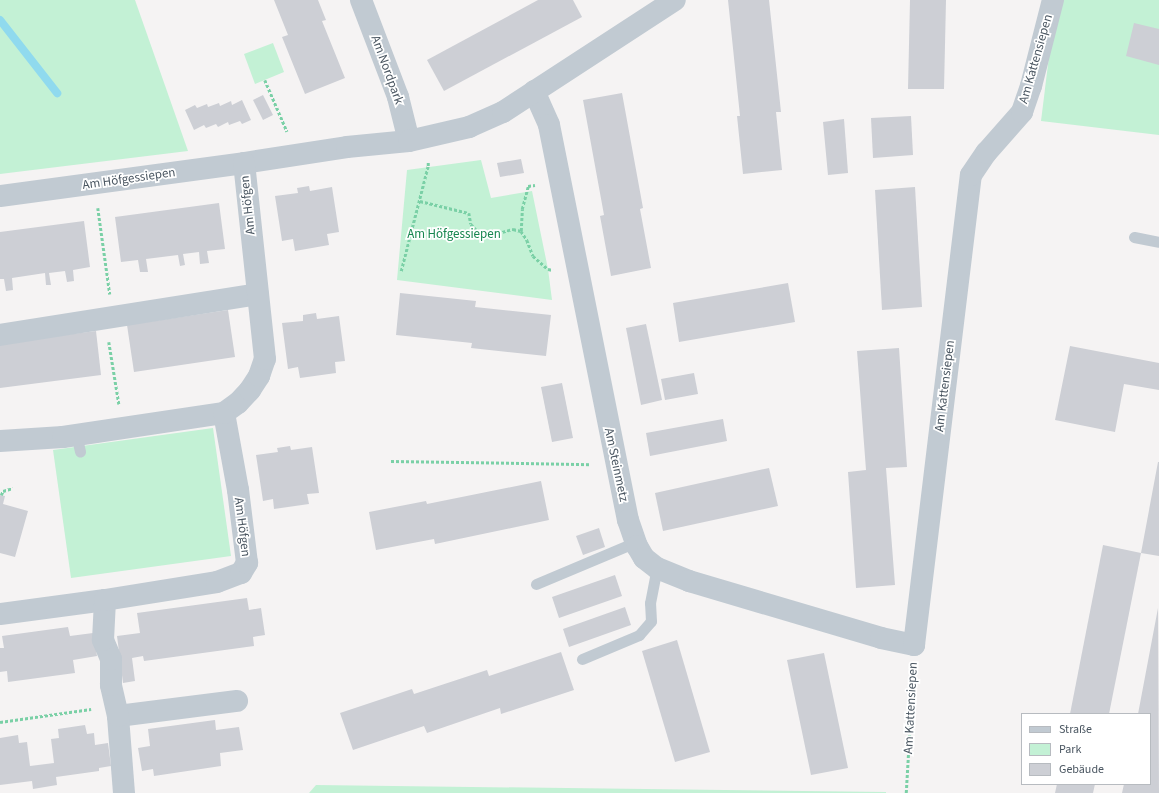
<!DOCTYPE html>
<meta charset="utf-8">
<style>
body{margin:0}
#map{position:relative;width:1159px;height:793px;overflow:hidden;background:#f5f3f3;font-family:"Source Sans 3",sans-serif}
div>[style]{position:absolute}
[style*='--x']{left:calc(var(--x)*1px);top:calc(var(--y)*1px);width:calc(var(--w)*1px);rotate:calc(var(--a)*1deg)}
.green>*{inset:0;background:#c3f1d5}
.stream>*{height:8px;margin:-4px;padding:0 4px;transform-origin:4px;border-radius:4px;background:#90daee}
.building>*{inset:0;background:#cdcfd5}
.path>*{height:2.5px;margin-top:-1.25px;transform-origin:0;background:repeating-linear-gradient(90deg,#7ad0a6 0 3px,transparent 0 5px)}
.lane>*{height:11px;margin:-5.5px;padding:0 5.5px;transform-origin:5.5px;border-radius:5.5px;background:#c1cad2}
.street>*{height:22px;margin:-11px;padding:0 11px;transform-origin:11px;border-radius:11px;background:#c1cad2}
span{translate:-50% -50%;white-space:nowrap;text-align:center;line-height:1.15;-webkit-text-stroke:3.5px #fff;paint-order:stroke}
.street-label{font-size:13px;color:#4a5661}
.park-label{font-size:13px;color:#17864f}
.legend{position:absolute;left:1021px;top:713px;width:130px;height:72px;box-sizing:border-box;background:#fff;border:1px solid #b7bbc0;margin:0;padding:5px 7px;list-style:none;font-size:12px;color:#4a5661}
.legend li{display:flex;align-items:center;gap:8px;height:20px}
.legend b{width:20px;border:1px solid #b7bbc0}
</style>
<div id="map">
<div class="green">
<div style="clip-path:polygon(0 0,135px 0,188px 151px,0 174px)"></div>
<div style="clip-path:polygon(1056px 0,1159px 0,1159px 135px,1041px 121px)"></div>
<div style="clip-path:polygon(273px 43px,284px 72px,255px 84px,244px 54px)"></div>
<div style="clip-path:polygon(481px 160px,491px 198px,532px 191px,548px 269px,552px 300px,397px 280px,407px 170px)"></div>
<div style="clip-path:polygon(213px 428px,231px 556px,71px 578px,53px 450px)"></div>
<div style="clip-path:polygon(316px 785px,886px 792px,886px 793px,309px 793px)"></div>
</div>
<div class="stream">
<div style="--x:0;--y:20;--w:93;--a:52"></div>
</div>
<div class="building">
<div style="clip-path:polygon(274px 0,318px 0,326px 20px,322px 21px,345px 78px,305px 94px,282px 37px,288px 35px)"></div>
<div style="clip-path:polygon(538px 0,573px 0,582px 17px,444px 91px,427px 60px)"></div>
<div style="clip-path:polygon(728px 0,769px 0,781px 112px,776px 112px,782px 170px,743px 174px,737px 116px,740px 116px)"></div>
<div style="clip-path:polygon(910px 0,946px 0,944px 89px,908px 89px)"></div>
<div style="clip-path:polygon(1134px 23px,1159px 29px,1159px 65px,1126px 56px)"></div>
<div style="clip-path:polygon(622px 93px,643px 208px,640px 209px,651px 268px,611px 276px,600px 216px,604px 215px,583px 100px)"></div>
<div style="clip-path:polygon(263px 95px,273px 115px,263px 120px,253px 100px)"></div>
<div style="clip-path:polygon(242px 100px,251px 120px,242px 124px,240px 121px,229px 125px,228px 122px,218px 127px,216px 124px,206px 128px,204px 125px,194px 130px,185px 110px,195px 105px,197px 108px,207px 104px,208px 107px,219px 103px,220px 106px,231px 101px,232px 105px)"></div>
<div style="clip-path:polygon(911px 116px,913px 155px,873px 158px,871px 118px)"></div>
<div style="clip-path:polygon(844px 119px,848px 173px,828px 175px,823px 122px)"></div>
<div style="clip-path:polygon(521px 159px,524px 173px,500px 177px,497px 163px)"></div>
<div style="clip-path:polygon(309px 186px,310px 191px,332px 187px,339px 232px,327px 234px,329px 245px,295px 251px,293px 239px,282px 241px,275px 196px,298px 193px,297px 188px)"></div>
<div style="clip-path:polygon(915px 187px,922px 307px,882px 310px,875px 190px)"></div>
<div style="clip-path:polygon(219px 203px,225px 249px,207px 251px,209px 263px,200px 264px,199px 252px,183px 254px,185px 265px,180px 266px,178px 255px,146px 259px,148px 272px,140px 272px,138px 260px,121px 262px,115px 217px)"></div>
<div style="clip-path:polygon(84px 221px,90px 267px,73px 270px,74px 281px,67px 282px,65px 271px,49px 273px,51px 285px,46px 285px,45px 273px,12px 278px,13px 290px,6px 291px,4px 279px,0 279px,0 232px)"></div>
<div style="clip-path:polygon(788px 283px,795px 322px,679px 342px,673px 303px)"></div>
<div style="clip-path:polygon(400px 293px,476px 301px,475px 307px,551px 315px,546px 356px,471px 348px,472px 343px,396px 335px)"></div>
<div style="clip-path:polygon(228px 310px,235px 357px,134px 372px,127px 325px)"></div>
<div style="clip-path:polygon(316px 313px,317px 319px,339px 316px,345px 361px,335px 362px,336px 373px,300px 378px,298px 367px,288px 369px,282px 323px,303px 321px,303px 315px)"></div>
<div style="clip-path:polygon(646px 324px,662px 400px,641px 405px,626px 328px)"></div>
<div style="clip-path:polygon(96px 331px,101px 375px,0 388px,0 343px)"></div>
<div style="clip-path:polygon(1070px 346px,1159px 363px,1159px 390px,1124px 384px,1115px 432px,1055px 420px)"></div>
<div style="clip-path:polygon(899px 348px,907px 467px,886px 468px,895px 585px,856px 588px,848px 472px,866px 470px,857px 351px)"></div>
<div style="clip-path:polygon(694px 373px,698px 394px,665px 400px,661px 379px)"></div>
<div style="clip-path:polygon(562px 383px,573px 438px,552px 442px,541px 387px)"></div>
<div style="clip-path:polygon(723px 419px,727px 441px,650px 456px,646px 433px)"></div>
<div style="clip-path:polygon(290px 446px,291px 450px,312px 447px,319px 493px,307px 494px,309px 504px,274px 509px,273px 499px,263px 501px,256px 455px,278px 452px,277px 448px)"></div>
<div style="clip-path:polygon(1158px 462px,1159px 462px,1159px 556px,1141px 553px)"></div>
<div style="clip-path:polygon(769px 468px,778px 506px,663px 531px,655px 493px)"></div>
<div style="clip-path:polygon(541px 481px,549px 520px,435px 544px,434px 539px,376px 550px,369px 512px,426px 501px,427px 504px)"></div>
<div style="clip-path:polygon(0 495px,5px 496px,3px 504px,28px 511px,15px 557px,0 553px)"></div>
<div style="clip-path:polygon(599px 528px,605px 547px,583px 555px,576px 536px)"></div>
<div style="clip-path:polygon(1103px 545px,1141px 553px,1109px 714px,1070px 714px)"></div>
<div style="clip-path:polygon(615px 575px,622px 596px,559px 618px,552px 597px)"></div>
<div style="clip-path:polygon(247px 598px,249px 610px,261px 608px,265px 635px,253px 637px,254px 646px,144px 661px,143px 656px,132px 658px,135px 681px,123px 683px,117px 636px,140px 633px,137px 613px)"></div>
<div style="clip-path:polygon(625px 607px,631px 625px,569px 647px,563px 629px)"></div>
<div style="clip-path:polygon(1158px 608px,1159px 793px,1122px 793px,1124px 784px,1150px 784px,1150px 714px,1138px 714px)"></div>
<div style="clip-path:polygon(68px 627px,70px 636px,93px 633px,97px 656px,73px 660px,75px 673px,8px 682px,7px 671px,0 672px,0 648px,4px 648px,2px 636px)"></div>
<div style="clip-path:polygon(677px 640px,710px 752px,675px 762px,642px 651px)"></div>
<div style="clip-path:polygon(561px 652px,574px 690px,501px 714px,500px 708px,427px 733px,424px 726px,353px 750px,340px 713px,412px 689px,414px 694px,487px 670px,489px 676px)"></div>
<div style="clip-path:polygon(824px 653px,848px 768px,811px 775px,787px 660px)"></div>
<div style="clip-path:polygon(215px 720px,216px 730px,239px 727px,243px 750px,220px 753px,221px 766px,154px 776px,153px 769px,142px 771px,138px 748px,150px 746px,148px 729px)"></div>
<div style="clip-path:polygon(85px 725px,87px 734px,94px 733px,95px 745px,108px 743px,111px 766px,99px 768px,99px 771px,56px 777px,57px 785px,33px 789px,32px 781px,0 785px,0 738px,18px 735px,19px 743px,27px 742px,30px 766px,54px 763px,51px 739px,59px 738px,58px 729px)"></div>
<div style="clip-path:polygon(1057px 784px,1095px 784px,1093px 793px,1055px 793px)"></div>
</div>
<div class="path">
<div style="--x:265;--y:80;--w:56;--a:66.7"></div>
<div style="--x:420;--y:201;--w:50;--a:13.8"></div>
<div style="--x:469;--y:213;--w:11;--a:80"></div>
<div style="--x:471;--y:224;--w:13;--a:48"></div>
<div style="--x:480;--y:234;--w:8;--a:14"></div>
<div style="--x:488;--y:236;--w:26;--a:-16"></div>
<div style="--x:513;--y:229;--w:8;--a:14"></div>
<div style="--x:521;--y:231;--w:11;--a:56"></div>
<div style="--x:527;--y:240;--w:17;--a:69"></div>
<div style="--x:533;--y:256;--w:20;--a:41"></div>
<div style="--x:548;--y:269;--w:5;--a:11"></div>
<div style="--x:98;--y:208;--w:87;--a:82.1"></div>
<div style="--x:521;--y:231;--w:22;--a:-87"></div>
<div style="--x:522;--y:209;--w:24;--a:-75"></div>
<div style="--x:528;--y:186;--w:7;--a:-8"></div>
<div style="--x:401;--y:271;--w:108;--a:-75.6"></div>
<div style="--x:428;--y:166;--w:5;--a:-90"></div>
<div style="--x:109;--y:342;--w:63;--a:80.8"></div>
<div style="--x:391;--y:461;--w:200;--a:0.9"></div>
<div style="--x:1;--y:495;--w:4;--a:-63"></div>
<div style="--x:3;--y:491;--w:10;--a:-17"></div>
<div style="--x:0;--y:722;--w:92;--a:-8.1"></div>
<div style="--x:906;--y:793;--w:123;--a:-86.7"></div>
</div>
<div class="lane">
<div style="--x:1134;--y:237;--w:25;--a:11"></div>
<div style="--x:76;--y:434;--w:18;--a:77"></div>
<div style="--x:536;--y:584;--w:108;--a:-22.8"></div>
<div style="--x:582;--y:659;--w:62;--a:-22.8"></div>
<div style="--x:639;--y:635;--w:18;--a:-49"></div>
<div style="--x:651;--y:621;--w:18;--a:-93"></div>
<div style="--x:650;--y:603;--w:36;--a:-79"></div>
</div>
<div class="street">
<div style="--x:361;--y:0;--w:104;--a:69.1"></div>
<div style="--x:398;--y:97;--w:45;--a:76"></div>
<div style="--x:534;--y:91;--w:37;--a:66"></div>
<div style="--x:549;--y:125;--w:403;--a:78.7"></div>
<div style="--x:628;--y:520;--w:28;--a:71"></div>
<div style="--x:637;--y:546;--w:14;--a:60"></div>
<div style="--x:644;--y:558;--w:16;--a:38"></div>
<div style="--x:657;--y:568;--w:35;--a:22"></div>
<div style="--x:689;--y:581;--w:200;--a:16.5"></div>
<div style="--x:881;--y:638;--w:34;--a:12"></div>
<div style="--x:914;--y:645;--w:473;--a:-83.1"></div>
<div style="--x:971;--y:175;--w:27;--a:-56"></div>
<div style="--x:986;--y:153;--w:55;--a:-48.7"></div>
<div style="--x:1022;--y:112;--w:28;--a:-71"></div>
<div style="--x:1031;--y:86;--w:89;--a:-75.7"></div>
<div style="--x:0;--y:196;--w:246;--a:-7.7"></div>
<div style="--x:244;--y:163;--w:104;--a:-8.8"></div>
<div style="--x:347;--y:147;--w:62;--a:-5.5"></div>
<div style="--x:409;--y:141;--w:62;--a:-13.1"></div>
<div style="--x:469;--y:127;--w:37;--a:-24"></div>
<div style="--x:503;--y:112;--w:205;--a:-33.1"></div>
<div style="--x:0;--y:335;--w:261;--a:-9"></div>
<div style="--x:0;--y:441;--w:63;--a:-3.6"></div>
<div style="--x:63;--y:437;--w:163;--a:-8.5"></div>
<div style="--x:0;--y:614;--w:106;--a:-7.6"></div>
<div style="--x:118;--y:716;--w:120;--a:-7.2"></div>
<div style="--x:124;--y:793;--w:77;--a:-94.5"></div>
<div style="--x:118;--y:716;--w:32;--a:-103"></div>
<div style="--x:111;--y:685;--w:26;--a:-90"></div>
<div style="--x:111;--y:659;--w:21;--a:-113"></div>
<div style="--x:103;--y:640;--w:40;--a:-87.1"></div>
<div style="--x:105;--y:600;--w:113;--a:-9.1"></div>
<div style="--x:217;--y:582;--w:26;--a:-21"></div>
<div style="--x:241;--y:573;--w:12;--a:-59"></div>
<div style="--x:247;--y:563;--w:74;--a:-97"></div>
<div style="--x:238;--y:490;--w:78;--a:-100.3"></div>
<div style="--x:224;--y:413;--w:17;--a:-36"></div>
<div style="--x:238;--y:403;--w:18;--a:-47"></div>
<div style="--x:250;--y:390;--w:17;--a:-57"></div>
<div style="--x:259;--y:376;--w:18;--a:-71"></div>
<div style="--x:265;--y:359;--w:197;--a:-96.1"></div>
</div>
<div class="street-label">
<span style="left:1036px;top:59px;rotate:-74deg">Am Kattensiepen</span>
<span style="left:387px;top:70px;rotate:70deg">Am Nordpark</span>
<span style="left:129px;top:179px;rotate:-8deg">Am Höfgessiepen</span>
<span style="left:248px;top:205px;rotate:-96deg">Am Höfgen</span>
<span style="left:945px;top:386px;rotate:-83deg">Am Kattensiepen</span>
<span style="left:616px;top:465px;rotate:78deg">Am Steinmetz</span>
<span style="left:242px;top:527px;rotate:83deg">Am Höfgen</span>
<span style="left:911px;top:708px;rotate:-87deg">Am Kattensiepen</span>
</div>
<div class="park-label">
<span style="left:454px;top:234px">Am Höfgessiepen</span>
</div>
<ul class="legend">
<li><b style="height:5px;background:#c1cad2"></b>Straße</li>
<li><b style="height:11px;background:#c3f1d5"></b>Park</li>
<li><b style="height:11px;background:#cdcfd5"></b>Gebäude</li>
</ul>
</div>
